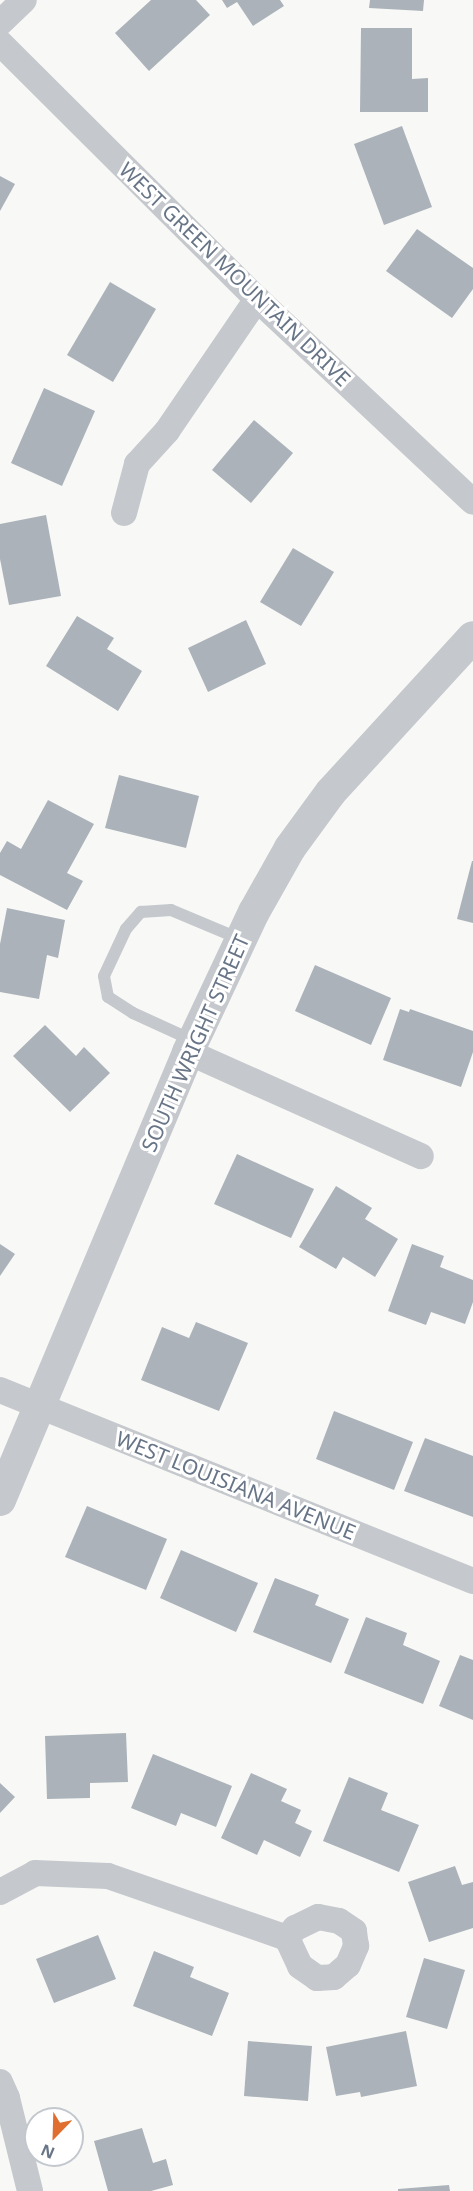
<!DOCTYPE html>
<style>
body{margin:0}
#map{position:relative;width:473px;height:2191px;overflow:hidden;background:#f8f9f6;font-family:"Noto Sans",sans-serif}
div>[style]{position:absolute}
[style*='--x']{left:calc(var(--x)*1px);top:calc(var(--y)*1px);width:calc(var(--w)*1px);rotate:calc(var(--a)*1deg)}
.building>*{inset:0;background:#abb2b9}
.service>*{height:12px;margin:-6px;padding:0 6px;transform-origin:6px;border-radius:6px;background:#c5c8cc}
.minor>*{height:26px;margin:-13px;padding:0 13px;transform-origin:13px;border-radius:13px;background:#c5c8cc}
.tertiary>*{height:32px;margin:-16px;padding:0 16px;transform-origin:16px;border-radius:16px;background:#c5c8cc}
span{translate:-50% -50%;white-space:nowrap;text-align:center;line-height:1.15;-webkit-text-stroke:6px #fff;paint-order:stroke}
.street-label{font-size:21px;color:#687587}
.north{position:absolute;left:24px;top:2107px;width:60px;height:60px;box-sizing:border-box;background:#fff;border:2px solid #c3c8cf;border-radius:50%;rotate:203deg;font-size:16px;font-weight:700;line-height:24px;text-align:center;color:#687587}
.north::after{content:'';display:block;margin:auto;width:21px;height:27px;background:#e06f2f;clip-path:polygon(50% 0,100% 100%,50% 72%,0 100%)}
</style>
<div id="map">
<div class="building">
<div style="clip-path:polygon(151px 0,196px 0,210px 15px,149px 71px,115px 33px)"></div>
<div style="clip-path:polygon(222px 0,280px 0,284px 6px,253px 26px,237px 2px,227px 8px)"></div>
<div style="clip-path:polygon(370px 0,424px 0,423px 11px,369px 8px)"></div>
<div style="clip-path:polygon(361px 28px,412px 28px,412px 79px,428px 78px,428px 112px,360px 112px)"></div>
<div style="clip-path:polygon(402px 126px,432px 207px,384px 225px,354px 144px)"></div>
<div style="clip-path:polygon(0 176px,15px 184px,0 211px)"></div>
<div style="clip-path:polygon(417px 229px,473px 268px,473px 289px,452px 318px,386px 271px)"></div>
<div style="clip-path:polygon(110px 282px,156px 309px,113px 382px,67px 355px)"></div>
<div style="clip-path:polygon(44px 388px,95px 411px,62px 486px,11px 463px)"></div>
<div style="clip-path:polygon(254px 420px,293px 453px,251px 503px,212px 470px)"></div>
<div style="clip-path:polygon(46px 515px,61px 596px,9px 605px,0 559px,0 524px)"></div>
<div style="clip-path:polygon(293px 548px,334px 572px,301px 626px,260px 602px)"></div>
<div style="clip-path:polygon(77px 616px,114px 638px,107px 649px,142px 671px,118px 711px,46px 666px)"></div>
<div style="clip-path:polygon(246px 620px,266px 664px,208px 692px,188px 648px)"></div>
<div style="clip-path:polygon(119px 775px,199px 796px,186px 848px,105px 828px)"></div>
<div style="clip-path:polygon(48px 800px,94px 824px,67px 873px,83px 881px,67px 910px,0 875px,0 853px,7px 841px,21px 849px)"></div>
<div style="clip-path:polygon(472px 861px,473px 861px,473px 923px,457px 919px)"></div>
<div style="clip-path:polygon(7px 908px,65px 920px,58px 958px,47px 955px,39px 999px,0 992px,0 944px)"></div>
<div style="clip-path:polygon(315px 965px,391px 998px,371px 1045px,295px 1011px)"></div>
<div style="clip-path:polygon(400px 1009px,409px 1012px,410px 1009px,473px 1031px,473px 1052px,461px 1087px,383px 1060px)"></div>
<div style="clip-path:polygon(45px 1025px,76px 1056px,84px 1047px,110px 1073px,70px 1112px,13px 1056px)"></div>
<div style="clip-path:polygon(237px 1154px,314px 1189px,291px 1238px,214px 1204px)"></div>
<div style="clip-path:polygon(336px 1186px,372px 1208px,365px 1219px,398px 1239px,375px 1277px,343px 1257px,336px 1269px,299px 1247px)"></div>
<div style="clip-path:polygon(0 1244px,15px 1254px,0 1276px)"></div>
<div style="clip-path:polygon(412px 1244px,444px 1256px,440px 1267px,473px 1280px,473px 1302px,465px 1324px,431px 1312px,426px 1325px,388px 1311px)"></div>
<div style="clip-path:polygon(196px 1322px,248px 1343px,219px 1411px,141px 1380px,162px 1327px,189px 1338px)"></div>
<div style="clip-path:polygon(334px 1411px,413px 1442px,394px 1490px,316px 1459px)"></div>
<div style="clip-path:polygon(425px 1438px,473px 1456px,473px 1517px,404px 1491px)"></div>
<div style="clip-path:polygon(87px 1506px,167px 1539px,146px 1590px,65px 1557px)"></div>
<div style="clip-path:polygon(181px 1550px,258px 1583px,236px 1632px,160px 1598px)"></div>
<div style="clip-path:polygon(275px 1578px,319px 1595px,315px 1605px,349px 1619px,331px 1663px,253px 1632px)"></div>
<div style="clip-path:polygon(366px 1617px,407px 1633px,403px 1645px,440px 1661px,423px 1704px,344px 1673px)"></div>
<div style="clip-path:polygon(460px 1655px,473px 1660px,473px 1720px,439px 1706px)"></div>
<div style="clip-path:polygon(126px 1733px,128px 1782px,90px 1783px,90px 1798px,47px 1799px,45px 1736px)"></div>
<div style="clip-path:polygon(153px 1754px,232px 1786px,216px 1827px,181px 1813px,176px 1826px,131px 1808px)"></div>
<div style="clip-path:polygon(251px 1773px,287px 1789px,281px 1801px,301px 1810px,295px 1823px,312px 1831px,300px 1857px,264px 1840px,257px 1855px,221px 1838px)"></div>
<div style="clip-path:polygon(349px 1777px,388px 1793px,381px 1810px,419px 1825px,399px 1872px,323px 1841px)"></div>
<div style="clip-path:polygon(0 1783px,15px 1797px,0 1813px)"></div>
<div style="clip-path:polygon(455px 1866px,462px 1885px,473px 1882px,473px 1928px,429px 1942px,408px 1882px)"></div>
<div style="clip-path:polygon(98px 1935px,116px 1979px,54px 2003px,36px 1959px)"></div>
<div style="clip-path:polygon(154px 1951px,194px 1967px,190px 1977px,229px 1993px,212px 2036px,133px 2006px)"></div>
<div style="clip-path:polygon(424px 1958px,465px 1970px,447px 2029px,406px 2017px)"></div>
<div style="clip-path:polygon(406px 2031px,417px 2086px,361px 2097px,360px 2092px,336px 2096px,326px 2047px)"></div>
<div style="clip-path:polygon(248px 2041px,312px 2046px,308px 2101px,244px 2096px)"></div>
<div style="clip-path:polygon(142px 2128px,153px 2163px,166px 2159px,173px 2185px,151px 2191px,108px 2191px,94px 2141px)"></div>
<div style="clip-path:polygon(449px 2185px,450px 2191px,398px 2191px,398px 2189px)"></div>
</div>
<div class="service">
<div style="--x:192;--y:1040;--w:65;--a:-155.4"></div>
<div style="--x:133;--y:1013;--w:30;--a:-147"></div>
<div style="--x:108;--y:997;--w:21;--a:-101"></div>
<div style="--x:104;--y:976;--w:52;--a:-64.9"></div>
<div style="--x:126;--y:929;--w:23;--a:-49"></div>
<div style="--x:141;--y:912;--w:30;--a:-4"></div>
<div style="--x:171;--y:910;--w:75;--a:22.8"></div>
</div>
<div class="minor">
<div style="--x:0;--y:23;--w:33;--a:-44"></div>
<div style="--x:0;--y:43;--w:363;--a:44.9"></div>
<div style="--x:257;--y:299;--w:296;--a:43.2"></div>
<div style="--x:124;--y:513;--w:51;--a:-75.1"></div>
<div style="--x:137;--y:464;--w:45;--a:-47.7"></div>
<div style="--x:167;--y:431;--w:160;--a:-55.7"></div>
<div style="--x:188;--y:1052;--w:255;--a:24.1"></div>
<div style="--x:0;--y:1390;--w:510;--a:21.99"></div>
<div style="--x:0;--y:1892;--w:40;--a:-28"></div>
<div style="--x:35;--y:1873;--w:73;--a:2.4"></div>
<div style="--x:108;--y:1876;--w:189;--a:19.1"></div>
<div style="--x:287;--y:1938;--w:31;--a:65"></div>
<div style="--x:300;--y:1966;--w:21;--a:35"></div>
<div style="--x:317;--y:1978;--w:17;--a:-3"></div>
<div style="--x:334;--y:1977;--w:18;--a:-41"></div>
<div style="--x:348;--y:1965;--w:21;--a:-67"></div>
<div style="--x:356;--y:1946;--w:15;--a:-98"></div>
<div style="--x:354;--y:1931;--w:18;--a:-146"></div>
<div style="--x:339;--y:1921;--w:21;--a:-169"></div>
<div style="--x:318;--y:1917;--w:25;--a:154"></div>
<div style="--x:295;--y:1928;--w:13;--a:129"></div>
<div style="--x:0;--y:2082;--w:17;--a:66"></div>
<div style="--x:7;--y:2098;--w:96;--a:76.1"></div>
</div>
<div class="tertiary">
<div style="--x:0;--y:1500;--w:486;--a:-67.2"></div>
<div style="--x:188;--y:1052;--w:155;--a:-64.8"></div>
<div style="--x:254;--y:912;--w:73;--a:-60.6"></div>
<div style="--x:290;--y:848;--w:69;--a:-53.8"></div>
<div style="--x:331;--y:792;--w:210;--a:-47.5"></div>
</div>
<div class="street-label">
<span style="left:235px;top:274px;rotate:44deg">WEST GREEN MOUNTAIN DRIVE</span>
<span style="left:195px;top:1043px;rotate:-66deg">SOUTH WRIGHT STREET</span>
<span style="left:236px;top:1485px;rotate:22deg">WEST LOUISIANA AVENUE</span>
</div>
<div class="north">N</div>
</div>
